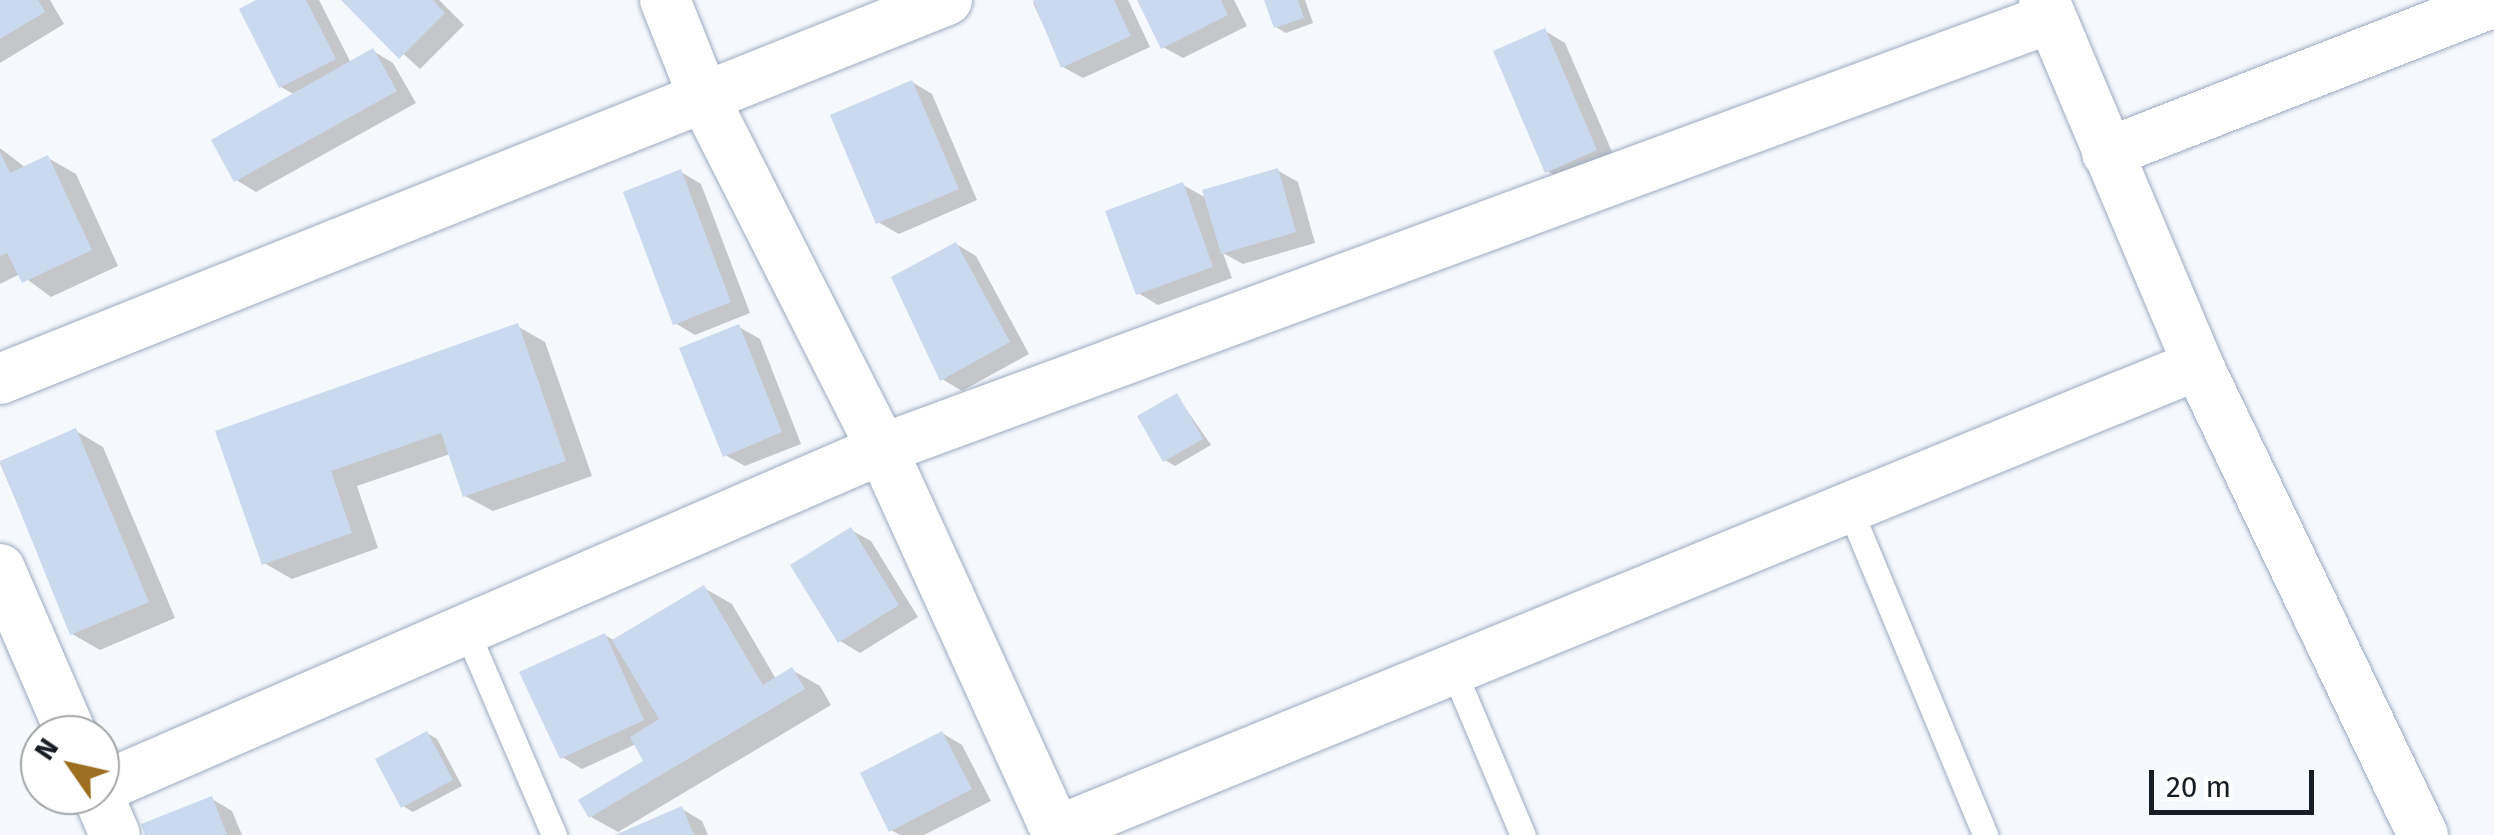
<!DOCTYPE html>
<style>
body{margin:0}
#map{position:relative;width:2494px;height:835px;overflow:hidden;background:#f5f8fd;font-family:"Fira Sans",sans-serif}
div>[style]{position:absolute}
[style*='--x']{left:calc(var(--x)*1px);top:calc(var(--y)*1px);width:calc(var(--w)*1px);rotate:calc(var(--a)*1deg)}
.shadow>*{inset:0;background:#0003}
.building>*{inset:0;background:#cad9ee}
.roads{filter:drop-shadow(0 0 2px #9baabe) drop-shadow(0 0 2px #9baabe)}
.service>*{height:25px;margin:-12.5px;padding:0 12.5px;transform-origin:12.5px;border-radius:12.5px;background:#fff}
.minor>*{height:50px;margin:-25px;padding:0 25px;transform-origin:25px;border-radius:25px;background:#fff}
span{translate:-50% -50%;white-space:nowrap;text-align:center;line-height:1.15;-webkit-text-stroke:9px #fff;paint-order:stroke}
.north{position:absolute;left:20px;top:715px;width:100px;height:100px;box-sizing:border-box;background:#fff;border:2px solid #a2a5a7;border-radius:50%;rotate:304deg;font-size:28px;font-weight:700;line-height:40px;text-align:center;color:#171d24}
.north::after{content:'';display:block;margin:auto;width:35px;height:45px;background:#9e6f21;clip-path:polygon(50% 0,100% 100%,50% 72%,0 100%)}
.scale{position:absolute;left:2149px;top:770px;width:165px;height:45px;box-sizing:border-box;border:5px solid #171d24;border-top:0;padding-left:12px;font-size:30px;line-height:35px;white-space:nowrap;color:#171d24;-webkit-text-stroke:8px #fff;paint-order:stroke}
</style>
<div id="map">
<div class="shadow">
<div style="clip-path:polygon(0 0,50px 0,64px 24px,0 63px)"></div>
<div style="clip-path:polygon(262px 0,319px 0,351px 63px,373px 51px,393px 63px,416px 103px,256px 192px,236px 180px,295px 95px,281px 87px)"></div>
<div style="clip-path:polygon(344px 0,439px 0,464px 25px,420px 69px)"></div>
<div style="clip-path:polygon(1039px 0,1128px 0,1150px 47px,1083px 78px,1063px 67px,1033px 3px)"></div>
<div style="clip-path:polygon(1139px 0,1234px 0,1247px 26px,1183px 58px,1163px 47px)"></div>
<div style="clip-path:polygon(1267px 0,1305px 0,1313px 23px,1286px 33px,1276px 27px)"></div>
<div style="clip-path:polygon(1545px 31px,1565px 43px,1616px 161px,1567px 183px,1547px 171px)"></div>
<div style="clip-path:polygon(912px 82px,932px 94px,977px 200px,899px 234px,878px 222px)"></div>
<div style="clip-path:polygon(0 148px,26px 168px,48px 158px,76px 174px,118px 266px,51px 297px,20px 274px,0 284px)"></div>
<div style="clip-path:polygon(1277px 170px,1298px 182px,1315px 243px,1243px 264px,1223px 253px,1232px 278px,1158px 305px,1138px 293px,1183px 185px,1208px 199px)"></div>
<div style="clip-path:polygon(681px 172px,701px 184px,750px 313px,695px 335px,675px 323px)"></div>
<div style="clip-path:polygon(956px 244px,976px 256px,1029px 354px,962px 391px,942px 379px)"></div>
<div style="clip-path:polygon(517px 326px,545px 342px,592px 476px,493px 511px,465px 496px,450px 454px,357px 486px,378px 548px,292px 579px,264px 563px,218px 432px)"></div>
<div style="clip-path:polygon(739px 327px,760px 339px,801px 444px,745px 466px,725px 455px)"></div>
<div style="clip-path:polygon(1177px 396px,1211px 445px,1175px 466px,1165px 460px)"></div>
<div style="clip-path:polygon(76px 431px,103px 447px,175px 618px,100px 650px,72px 634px,0 463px)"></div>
<div style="clip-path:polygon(851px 530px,871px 541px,918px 617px,860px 653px,840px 641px)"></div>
<div style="clip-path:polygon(704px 588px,732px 604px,776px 679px,792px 670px,820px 686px,831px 705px,618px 832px,591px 817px,646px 762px,636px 744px,582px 769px,562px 757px,605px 635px,615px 641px)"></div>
<div style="clip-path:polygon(427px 733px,437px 739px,462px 786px,413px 812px,403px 806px)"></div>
<div style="clip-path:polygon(942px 733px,962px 745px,991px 801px,924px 835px,900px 835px,891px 830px)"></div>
<div style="clip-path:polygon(212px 799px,232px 811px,242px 835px,148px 835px)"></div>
<div style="clip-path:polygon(682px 809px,702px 821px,708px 835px,621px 835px)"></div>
</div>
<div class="building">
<div style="clip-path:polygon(0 0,38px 0,45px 12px,0 39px)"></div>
<div style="clip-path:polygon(256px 0,306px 0,336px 59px,279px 88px,239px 9px)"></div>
<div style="clip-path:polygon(341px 0,433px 0,445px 13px,399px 59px)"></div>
<div style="clip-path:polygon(1033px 0,1114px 0,1131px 36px,1061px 68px)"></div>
<div style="clip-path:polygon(1137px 0,1221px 0,1228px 15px,1161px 49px)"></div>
<div style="clip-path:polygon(1264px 0,1298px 0,1304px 18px,1274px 28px)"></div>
<div style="clip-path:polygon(1545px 28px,1597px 150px,1545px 173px,1493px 51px)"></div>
<div style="clip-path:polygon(373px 48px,397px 91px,234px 182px,211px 140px)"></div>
<div style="clip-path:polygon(912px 80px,959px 189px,876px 224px,830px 115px)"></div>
<div style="clip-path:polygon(0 152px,10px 173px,48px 155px,92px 250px,22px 283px,7px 253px,0 256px)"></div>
<div style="clip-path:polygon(1278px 168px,1296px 232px,1221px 254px,1202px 190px)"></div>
<div style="clip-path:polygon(681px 169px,731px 302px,673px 325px,623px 192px)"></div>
<div style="clip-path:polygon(1183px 182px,1213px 267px,1136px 295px,1105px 211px)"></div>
<div style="clip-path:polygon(956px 242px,1010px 342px,940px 381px,891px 277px)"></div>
<div style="clip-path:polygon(518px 323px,566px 461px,463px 497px,441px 433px,331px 471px,352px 533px,262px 565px,215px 431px)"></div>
<div style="clip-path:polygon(739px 324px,782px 432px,723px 457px,679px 348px)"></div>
<div style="clip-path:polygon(1177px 393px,1203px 439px,1163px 462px,1137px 416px)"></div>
<div style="clip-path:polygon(76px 428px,149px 602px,70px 635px,0 461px)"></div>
<div style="clip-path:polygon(851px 527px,899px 605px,838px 643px,790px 565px)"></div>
<div style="clip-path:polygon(704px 585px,763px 685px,792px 667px,805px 689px,589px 818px,578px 800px,643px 761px,630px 737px,659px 719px,612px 640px)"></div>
<div style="clip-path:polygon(605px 633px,644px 720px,560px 759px,519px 672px)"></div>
<div style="clip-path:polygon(427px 731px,453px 780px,401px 808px,375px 759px)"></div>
<div style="clip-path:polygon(942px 731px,972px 789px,889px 832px,860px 773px)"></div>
<div style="clip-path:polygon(212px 796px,227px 835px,145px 835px,141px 824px)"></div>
<div style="clip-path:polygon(682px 806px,694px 835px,615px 835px)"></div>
</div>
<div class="roads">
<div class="service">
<div style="--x:1850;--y:510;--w:352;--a:67.4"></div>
<div style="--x:467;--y:632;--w:221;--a:66.8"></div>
<div style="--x:1454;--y:672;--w:177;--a:67.1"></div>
</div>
<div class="minor">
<div style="--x:665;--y:0;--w:105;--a:68.3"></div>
<div style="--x:704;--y:98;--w:394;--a:63.1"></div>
<div style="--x:882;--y:449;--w:424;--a:65.5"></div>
<div style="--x:2044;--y:0;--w:396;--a:67.1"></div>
<div style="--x:2198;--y:365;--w:521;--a:64.42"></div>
<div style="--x:2107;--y:153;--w:415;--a:-21.3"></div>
<div style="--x:0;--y:379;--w:1020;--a:-21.81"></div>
<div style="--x:0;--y:569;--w:181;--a:66.6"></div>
<div style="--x:100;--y:788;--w:852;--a:-23.44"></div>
<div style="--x:882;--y:449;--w:1246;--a:-20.24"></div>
<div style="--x:98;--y:795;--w:43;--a:67"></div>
<div style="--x:1057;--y:831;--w:1232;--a:-22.22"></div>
</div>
</div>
<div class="north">N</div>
<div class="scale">20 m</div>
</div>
